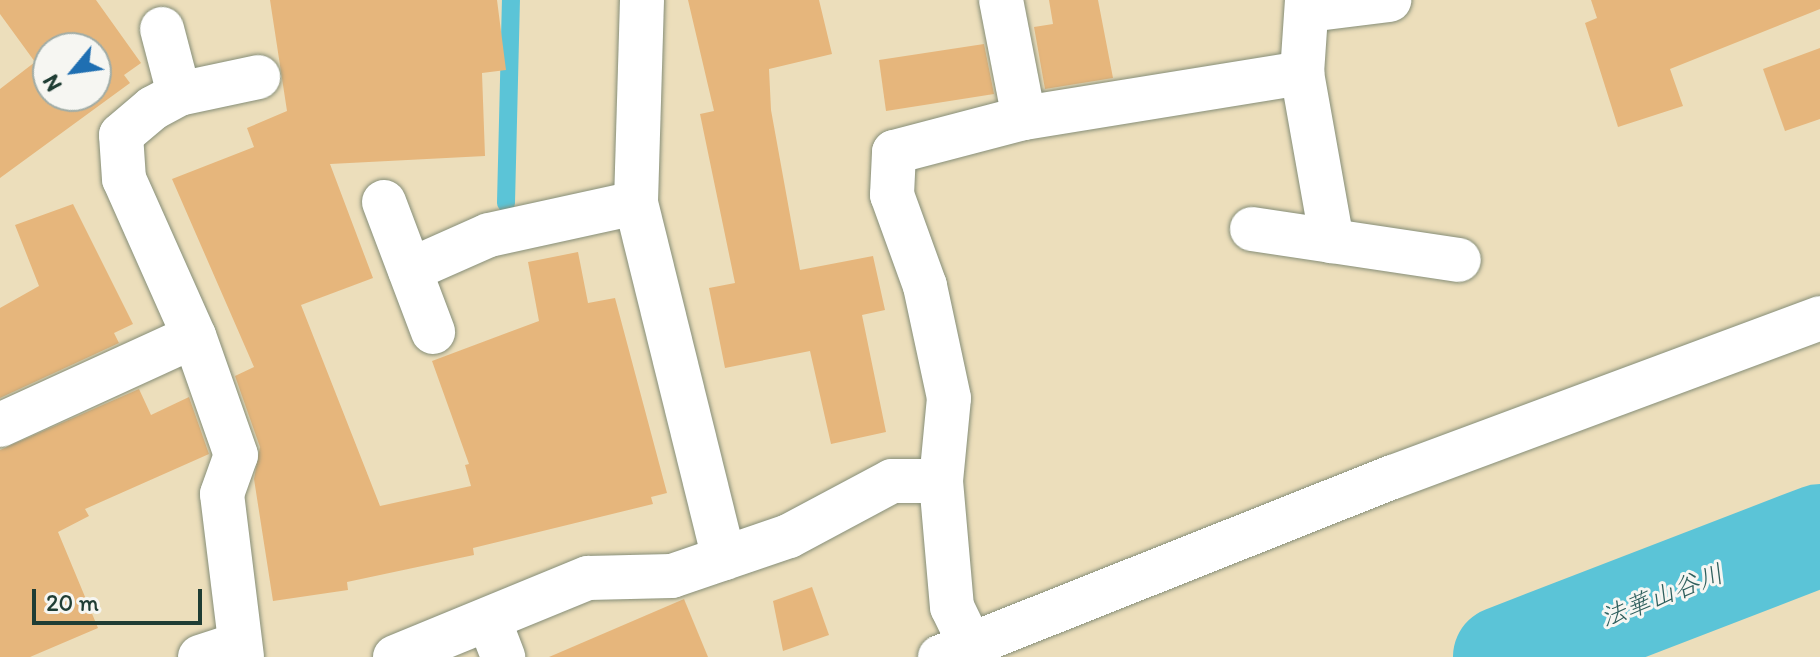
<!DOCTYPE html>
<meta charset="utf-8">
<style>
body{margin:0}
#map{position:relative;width:1820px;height:657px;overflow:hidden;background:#ecdebb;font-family:Itim,"Klee One",sans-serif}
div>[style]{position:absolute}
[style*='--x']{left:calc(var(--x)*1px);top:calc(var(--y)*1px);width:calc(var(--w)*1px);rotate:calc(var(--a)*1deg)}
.stream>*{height:18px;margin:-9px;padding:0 9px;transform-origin:9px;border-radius:9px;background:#5bc4d7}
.river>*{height:102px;margin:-51px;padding:0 51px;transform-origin:51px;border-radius:51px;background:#5bc4d7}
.building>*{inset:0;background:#e6b67c}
.roads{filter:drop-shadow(0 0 2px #868e78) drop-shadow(0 0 2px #868e78)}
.minor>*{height:44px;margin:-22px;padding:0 22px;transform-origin:22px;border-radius:22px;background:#fff}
span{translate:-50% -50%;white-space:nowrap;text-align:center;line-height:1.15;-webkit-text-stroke:6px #f6f6f2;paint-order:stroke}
.water-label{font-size:26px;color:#2e5f5d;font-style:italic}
.north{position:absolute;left:32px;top:32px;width:80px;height:80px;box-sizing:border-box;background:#f6f6f2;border:2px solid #a0aca6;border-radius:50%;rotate:241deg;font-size:22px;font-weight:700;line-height:32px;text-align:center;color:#1f3d34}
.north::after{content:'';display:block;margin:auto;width:28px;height:36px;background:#1f6fb2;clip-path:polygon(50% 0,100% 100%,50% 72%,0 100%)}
.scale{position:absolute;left:32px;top:589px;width:170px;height:36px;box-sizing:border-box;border:4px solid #1f3d34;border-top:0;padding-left:10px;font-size:24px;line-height:28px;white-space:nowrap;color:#1f3d34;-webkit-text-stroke:6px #f6f6f2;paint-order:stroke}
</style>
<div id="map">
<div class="stream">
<div style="--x:506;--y:203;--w:203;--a:-88.6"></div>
</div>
<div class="river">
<div style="--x:1504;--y:657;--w:339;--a:-21.1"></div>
</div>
<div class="building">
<div style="clip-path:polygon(evenodd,0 0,96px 0,141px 63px,124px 75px,130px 83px,0 178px,0 89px,35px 62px,0 14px,0 0,48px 48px,96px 48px,96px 96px,48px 96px,48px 48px)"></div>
<div style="clip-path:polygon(270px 0,497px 0,506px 70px,482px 73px,485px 156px,330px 164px,373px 278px,301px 305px,380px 506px,471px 486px,465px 465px,469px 464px,432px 361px,539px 321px,528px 262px,578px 252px,588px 303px,615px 298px,667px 493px,651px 497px,653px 504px,473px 548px,474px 555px,347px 582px,348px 590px,273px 601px,254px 479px,260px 447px,235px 376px,254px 367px,172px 179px,254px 147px,247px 128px,287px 111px)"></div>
<div style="clip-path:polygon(688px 0,819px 0,832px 54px,769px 69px,771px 110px,800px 270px,873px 256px,885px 310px,862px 315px,886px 432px,831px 444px,810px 351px,725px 368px,709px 288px,735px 283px,700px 114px,714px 111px)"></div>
<div style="clip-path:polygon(1049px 0,1098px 0,1113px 78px,1045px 89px,1034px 27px,1053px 24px)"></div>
<div style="clip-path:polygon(1591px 0,1820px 0,1820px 9px,1670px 69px,1683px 106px,1618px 127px,1585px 23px,1597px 18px)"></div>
<div style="clip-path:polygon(984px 44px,994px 94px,886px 111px,879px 60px)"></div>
<div style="clip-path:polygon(1820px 48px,1820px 119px,1785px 131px,1763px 69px)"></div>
<div style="clip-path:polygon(73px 204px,133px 324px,114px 333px,119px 343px,0 398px,0 308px,39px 286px,15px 225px)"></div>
<div style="clip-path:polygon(139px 389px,151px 415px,189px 397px,209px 454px,85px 509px,89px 516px,58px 532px,98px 628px,30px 657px,0 657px,0 450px)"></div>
<div style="clip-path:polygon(812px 587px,829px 635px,783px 651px,773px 601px)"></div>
<div style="clip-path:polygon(684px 599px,708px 657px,549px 657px)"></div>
</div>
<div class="roads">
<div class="minor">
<div style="--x:642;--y:0;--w:203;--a:91.7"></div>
<div style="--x:636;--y:203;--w:366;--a:76.1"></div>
<div style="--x:1001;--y:0;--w:120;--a:79"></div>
<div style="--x:1307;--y:0;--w:73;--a:93.9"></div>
<div style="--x:1302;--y:73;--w:171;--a:79.9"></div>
<div style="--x:1309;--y:10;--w:81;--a:-7.1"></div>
<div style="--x:162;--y:29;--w:67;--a:75.3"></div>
<div style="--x:384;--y:202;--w:139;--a:69.3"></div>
<div style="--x:1252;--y:229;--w:209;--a:8.5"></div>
<div style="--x:410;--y:270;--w:86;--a:-23.9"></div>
<div style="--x:489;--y:235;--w:150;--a:-12.3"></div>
<div style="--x:0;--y:425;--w:213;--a:-24.6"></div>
<div style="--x:489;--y:620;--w:40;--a:69"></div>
<div style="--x:970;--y:644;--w:41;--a:-115.9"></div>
<div style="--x:952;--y:607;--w:126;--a:-95"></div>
<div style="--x:941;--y:481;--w:83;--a:-84.5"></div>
<div style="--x:949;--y:398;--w:115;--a:-102.1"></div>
<div style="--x:925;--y:286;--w:97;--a:-109.9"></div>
<div style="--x:892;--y:195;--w:43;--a:-87.3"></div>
<div style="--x:894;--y:152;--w:134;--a:-14.7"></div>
<div style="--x:1024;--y:118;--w:282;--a:-9.2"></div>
<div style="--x:200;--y:657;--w:42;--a:-18"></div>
<div style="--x:242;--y:657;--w:164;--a:-97"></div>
<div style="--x:222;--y:494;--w:41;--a:-70.3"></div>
<div style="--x:236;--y:455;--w:126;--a:-109.4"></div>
<div style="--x:194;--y:336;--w:172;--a:-114"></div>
<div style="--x:124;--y:179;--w:44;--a:-93.9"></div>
<div style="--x:121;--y:135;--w:42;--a:-40.2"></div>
<div style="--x:153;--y:108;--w:30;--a:-28"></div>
<div style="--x:179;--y:94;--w:81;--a:-12.1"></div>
<div style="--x:395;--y:657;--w:209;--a:-22.3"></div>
<div style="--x:588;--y:578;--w:84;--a:-1.4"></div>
<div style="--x:672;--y:576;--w:124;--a:-18.9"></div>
<div style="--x:789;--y:536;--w:117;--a:-28.1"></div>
<div style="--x:892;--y:481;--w:49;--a:0"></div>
<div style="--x:940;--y:657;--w:487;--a:-21.7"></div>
<div style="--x:1393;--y:477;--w:456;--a:-20.4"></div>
</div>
</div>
<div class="water-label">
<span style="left:1662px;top:596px;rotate:-21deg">法華山谷川</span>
</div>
<div class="north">N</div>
<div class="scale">20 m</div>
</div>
